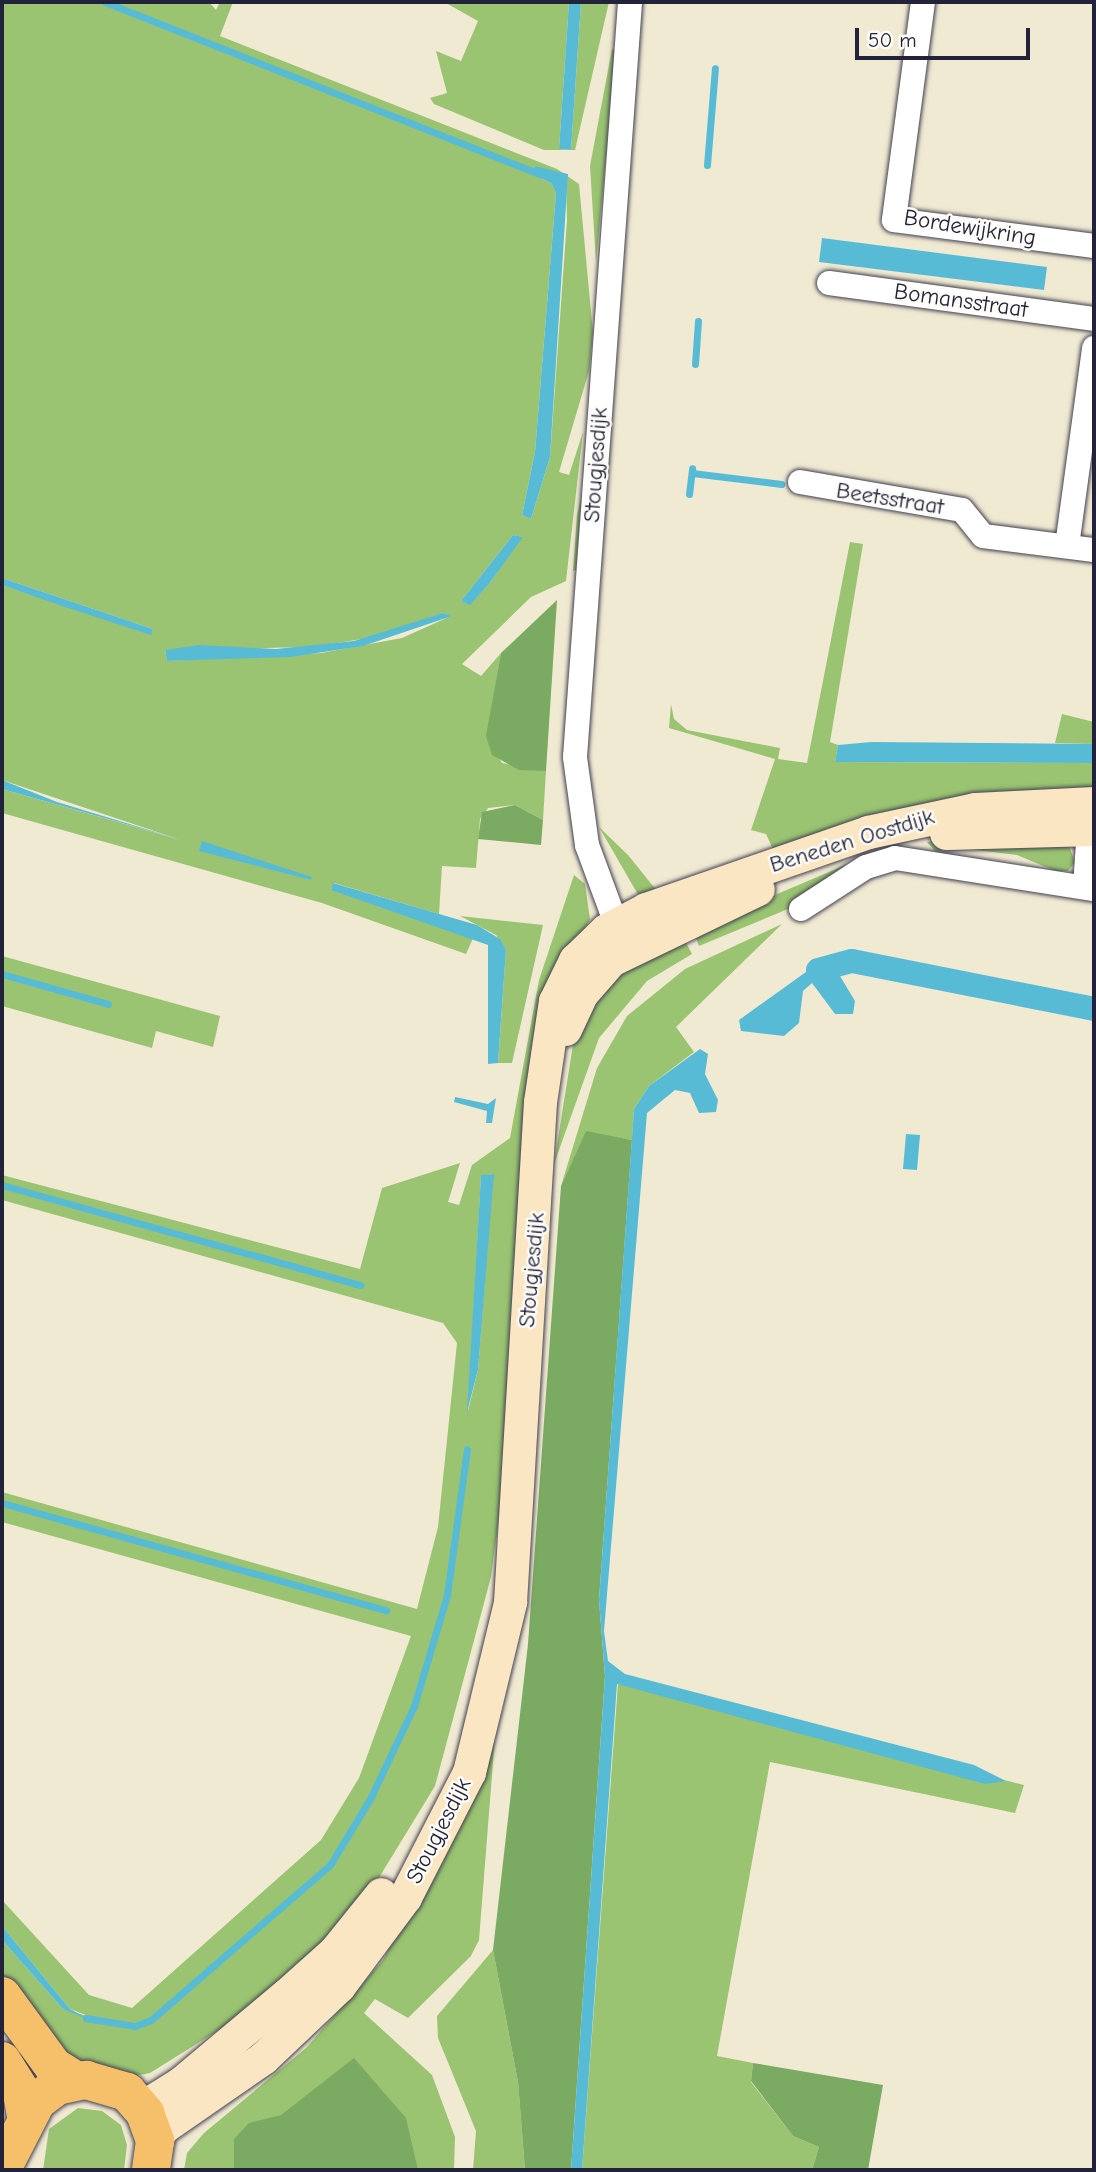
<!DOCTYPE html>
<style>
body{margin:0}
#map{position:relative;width:1096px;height:2172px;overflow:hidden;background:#f1ead2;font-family:"Comic Neue",sans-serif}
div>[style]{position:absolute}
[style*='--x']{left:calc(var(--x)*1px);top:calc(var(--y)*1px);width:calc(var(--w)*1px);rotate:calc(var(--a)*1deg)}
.green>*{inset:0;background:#9ac471}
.forest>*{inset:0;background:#7baa63}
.water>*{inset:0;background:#58bbd6}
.stream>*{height:7px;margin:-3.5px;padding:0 3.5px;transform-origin:3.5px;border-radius:3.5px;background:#58bbd6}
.canal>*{height:24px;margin:-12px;padding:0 12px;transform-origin:12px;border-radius:12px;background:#58bbd6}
.roads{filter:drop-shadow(0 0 2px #414052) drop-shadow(0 0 2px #414052)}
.street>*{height:24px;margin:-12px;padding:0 12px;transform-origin:12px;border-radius:12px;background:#fff}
.secondary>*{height:33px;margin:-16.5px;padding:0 16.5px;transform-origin:16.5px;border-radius:16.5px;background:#fbe6c4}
.primary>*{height:38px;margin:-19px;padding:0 19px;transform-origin:19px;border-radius:19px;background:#f6c06b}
span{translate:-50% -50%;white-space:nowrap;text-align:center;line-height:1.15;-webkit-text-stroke:5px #fdfcf7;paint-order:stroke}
.street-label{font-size:23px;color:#22223b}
.frame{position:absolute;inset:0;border:4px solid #22223b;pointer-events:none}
.scale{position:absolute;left:855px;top:28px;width:175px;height:32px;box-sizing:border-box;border:4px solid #22223b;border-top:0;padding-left:9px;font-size:21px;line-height:24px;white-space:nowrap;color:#22223b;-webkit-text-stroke:5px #fdfcf7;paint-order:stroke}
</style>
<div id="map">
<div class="green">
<div style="clip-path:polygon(evenodd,2px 2px,209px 2px,216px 10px,220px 2px,233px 2px,220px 36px,557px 169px,579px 184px,593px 333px,589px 371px,559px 472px,569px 475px,583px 432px,566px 581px,531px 597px,462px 664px,481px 676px,501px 653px,487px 736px,502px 763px,546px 771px,543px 820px,515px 805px,488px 808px,480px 819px,476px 868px,442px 866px,439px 914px,334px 883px,331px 889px,474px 936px,466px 954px,322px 903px,2px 813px,2px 789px,181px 840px,2px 780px,2px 585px,150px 634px,153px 629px,2px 578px,2px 2px,535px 167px,566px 177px,567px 220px,550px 457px,531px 519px,522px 515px,535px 452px,556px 193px,551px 183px,532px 174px,535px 167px,2px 2px,513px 535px,522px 537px,489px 584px,470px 604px,461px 601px,513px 535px,2px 2px,443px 613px,451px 616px,402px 638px,321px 653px,167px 661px,165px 650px,311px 647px,388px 635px,443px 613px)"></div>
<div style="clip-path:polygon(444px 2px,569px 2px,559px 149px,571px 150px,581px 2px,609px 2px,575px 150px,544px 150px,434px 104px,430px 98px,447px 93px,436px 51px,461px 61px,478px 21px)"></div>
<div style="clip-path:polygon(612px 49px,616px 50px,596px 262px,590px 166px)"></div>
<div style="clip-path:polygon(582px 493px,576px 570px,573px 571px,577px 515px)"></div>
<div style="clip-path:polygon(868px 514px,830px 742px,838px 745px,835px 762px,1094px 763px,1094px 795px,776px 856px,766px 834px,751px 830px,775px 759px,669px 728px,671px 704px,674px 719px,687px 730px,780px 748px,778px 759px,807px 763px,850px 542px,863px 544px)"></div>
<div style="clip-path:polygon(1062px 714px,1094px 722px,1094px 744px,1055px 743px)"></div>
<div style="clip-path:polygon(599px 827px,628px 855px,657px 891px,640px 898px)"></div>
<div style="clip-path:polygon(951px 839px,1069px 846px,1075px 862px,1068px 871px,1055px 871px,1017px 855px,951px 847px,936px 852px,927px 842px)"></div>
<div style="clip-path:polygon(864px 857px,817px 897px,699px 946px,693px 930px)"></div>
<div style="clip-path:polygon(evenodd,574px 875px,585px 884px,590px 919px,575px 948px,491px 1577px,435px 1786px,358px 1912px,235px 2020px,150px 2073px,134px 2076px,75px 2065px,2px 1984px,2px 1940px,63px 2009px,94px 2018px,70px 2009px,2px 1926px,2px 1900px,89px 1995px,132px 2008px,321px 1840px,359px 1778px,411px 1636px,2px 1522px,2px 1492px,417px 1609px,438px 1527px,457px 1343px,443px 1323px,2px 1200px,2px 1175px,360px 1269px,382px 1188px,460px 1163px,448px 1202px,459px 1205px,472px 1165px,510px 1138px,539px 980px,574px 875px,493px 1174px,478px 1370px,468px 1411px,481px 1176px,493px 1174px)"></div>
<div style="clip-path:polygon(460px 916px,543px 925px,512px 1063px,498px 1063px,506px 950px,496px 935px)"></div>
<div style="clip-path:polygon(782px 924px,676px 1027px,694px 1052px,649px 1086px,634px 1109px,632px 1140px,586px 1132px,561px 1186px,597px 1068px,627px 1016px,685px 969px)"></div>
<div style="clip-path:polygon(681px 933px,692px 954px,647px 981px,599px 1038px,554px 1164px,576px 1026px,612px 972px)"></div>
<div style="clip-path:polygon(2px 956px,220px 1016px,213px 1047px,156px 1031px,152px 1048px,2px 1006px)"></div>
<div style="clip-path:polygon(618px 1684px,1024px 1785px,1015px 1813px,770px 1762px,717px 2056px,753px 2063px,751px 2082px,793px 2136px,819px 2147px,812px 2170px,582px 2170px)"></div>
<div style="clip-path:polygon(495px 1737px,479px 1940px,471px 1956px,408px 2018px,375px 1999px,364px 2013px,432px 2075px,455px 2137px,454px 2170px,184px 2170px,187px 2153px,204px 2133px,306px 2048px,383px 1960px)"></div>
<div style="clip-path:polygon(493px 1950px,518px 2082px,525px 2170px,473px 2170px,476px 2131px,438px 2038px,437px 2016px)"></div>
<div style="clip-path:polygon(78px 2108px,102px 2111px,121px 2125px,127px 2145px,124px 2170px,43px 2170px,49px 2129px)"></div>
</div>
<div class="forest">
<div style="clip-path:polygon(557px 600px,546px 771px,519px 770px,492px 755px,486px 736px,501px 653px)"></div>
<div style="clip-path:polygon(515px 805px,543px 820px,541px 845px,478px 839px,482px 812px)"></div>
<div style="clip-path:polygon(586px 1131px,632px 1140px,599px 1600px,605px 1676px,571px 2170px,525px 2170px,518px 2082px,493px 1950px,528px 1644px,561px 1186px)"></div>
<div style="clip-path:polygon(354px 2058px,406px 2118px,418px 2170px,234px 2170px,234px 2139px,249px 2123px,281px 2115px)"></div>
<div style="clip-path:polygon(753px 2063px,883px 2085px,868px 2170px,812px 2170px,819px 2147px,793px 2136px,751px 2081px)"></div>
</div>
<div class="water">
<div style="clip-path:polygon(569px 2px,581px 2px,571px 150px,559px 149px)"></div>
<div style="clip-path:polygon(535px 166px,568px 174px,550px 457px,531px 519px,522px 515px,535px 452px,556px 193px,551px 183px,532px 174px)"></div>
<div style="clip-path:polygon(822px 238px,1047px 267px,1044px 290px,819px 262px)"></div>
<div style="clip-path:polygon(513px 535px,523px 537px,489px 584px,470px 605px,461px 601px)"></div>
<div style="clip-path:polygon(2px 578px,153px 629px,151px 635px,59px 605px,2px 585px)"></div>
<div style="clip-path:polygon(443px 613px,452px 616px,363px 646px,290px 657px,167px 661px,165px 650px,199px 645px,276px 649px,354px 641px)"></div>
<div style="clip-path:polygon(871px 742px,1094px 744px,1094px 763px,835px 762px,838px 745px)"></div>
<div style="clip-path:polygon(2px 780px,57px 802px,182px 840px,2px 789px)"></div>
<div style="clip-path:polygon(202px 841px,312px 877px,311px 880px,199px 851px)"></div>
<div style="clip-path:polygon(333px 883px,477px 925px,500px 939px,506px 950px,498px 1063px,488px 1064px,488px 945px,331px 890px)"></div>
<div style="clip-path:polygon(831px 954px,848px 957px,840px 976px,855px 1001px,853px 1014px,835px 1014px,812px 983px,803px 991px,799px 1023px,784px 1036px,741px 1031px,739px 1020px)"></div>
<div style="clip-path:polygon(700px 1049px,708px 1054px,705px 1074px,718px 1100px,716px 1112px,699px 1113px,690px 1093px,675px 1090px,647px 1113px,604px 1631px,608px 1661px,625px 1674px,974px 1765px,1006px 1781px,985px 1784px,617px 1684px,582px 2170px,571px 2170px,605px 1676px,599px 1600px,634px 1109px,649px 1086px)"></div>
<div style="clip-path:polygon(455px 1097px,488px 1104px,496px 1098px,492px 1123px,486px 1123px,487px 1111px,454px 1102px)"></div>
<div style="clip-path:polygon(906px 1134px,920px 1135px,917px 1170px,903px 1169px)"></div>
<div style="clip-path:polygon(494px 1174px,478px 1370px,467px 1412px,481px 1175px)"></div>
<div style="clip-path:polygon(2px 1926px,70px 2009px,94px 2022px,63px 2009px,2px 1940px)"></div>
</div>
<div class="stream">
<div style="--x:105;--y:2;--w:468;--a:21.6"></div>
<div style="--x:707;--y:165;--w:97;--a:-85.3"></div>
<div style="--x:695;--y:364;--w:43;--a:-86"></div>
<div style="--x:692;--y:473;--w:90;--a:7"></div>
<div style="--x:689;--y:494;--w:26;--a:-83"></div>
<div style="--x:2;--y:974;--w:110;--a:15.8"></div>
<div style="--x:2;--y:1185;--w:372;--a:15.6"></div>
<div style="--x:2;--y:1503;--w:399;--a:15.6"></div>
<div style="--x:86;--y:2018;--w:50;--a:9.3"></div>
<div style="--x:135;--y:2026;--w:17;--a:-21"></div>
<div style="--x:151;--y:2020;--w:237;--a:-40.9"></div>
<div style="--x:330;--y:1865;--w:77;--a:-58.8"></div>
<div style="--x:370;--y:1799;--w:103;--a:-64.7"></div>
<div style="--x:414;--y:1706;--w:116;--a:-73.4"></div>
<div style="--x:447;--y:1595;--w:147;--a:-82.2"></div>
</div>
<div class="canal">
<div style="--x:818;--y:970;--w:35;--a:-15"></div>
<div style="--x:852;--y:961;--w:247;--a:11.2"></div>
</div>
<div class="roads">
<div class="street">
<div style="--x:923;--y:2;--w:220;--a:97.6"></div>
<div style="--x:894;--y:220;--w:202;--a:7.4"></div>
<div style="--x:829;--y:283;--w:267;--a:7.7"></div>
<div style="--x:800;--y:482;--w:164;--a:9.8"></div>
<div style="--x:962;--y:510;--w:33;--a:51"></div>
<div style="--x:983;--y:536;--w:112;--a:7.2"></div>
<div style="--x:1067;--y:546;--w:200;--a:-82.2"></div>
<div style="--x:1085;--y:887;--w:73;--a:-86.1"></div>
<div style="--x:801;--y:909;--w:77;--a:-32.9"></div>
<div style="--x:866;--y:867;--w:30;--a:-17"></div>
<div style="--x:895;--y:858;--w:201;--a:8.9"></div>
<div style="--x:630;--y:936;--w:32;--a:-126"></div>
<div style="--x:611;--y:910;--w:69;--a:-110.3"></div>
<div style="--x:587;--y:845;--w:89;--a:-97.8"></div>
<div style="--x:575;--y:757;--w:757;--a:-85.83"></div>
</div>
<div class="secondary">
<div style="--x:946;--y:833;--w:148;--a:-1.5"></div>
<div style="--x:565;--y:1029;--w:40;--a:-65"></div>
<div style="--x:582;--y:993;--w:44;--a:-48.7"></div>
<div style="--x:611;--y:960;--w:163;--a:-25.8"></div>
<div style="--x:141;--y:2108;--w:47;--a:-32"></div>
<div style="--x:181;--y:2083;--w:137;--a:-40"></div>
<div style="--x:286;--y:1995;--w:66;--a:-41.9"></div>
<div style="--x:335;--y:1951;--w:73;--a:-51.1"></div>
<div style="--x:155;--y:2141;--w:15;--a:-62"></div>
<div style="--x:162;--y:2128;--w:123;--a:-34.7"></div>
<div style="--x:263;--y:2058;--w:105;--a:-43.5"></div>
<div style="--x:339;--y:1986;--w:111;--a:-53.4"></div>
<div style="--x:405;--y:1897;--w:140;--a:-62.9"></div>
<div style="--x:469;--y:1772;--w:175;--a:-76.4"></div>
<div style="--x:510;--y:1602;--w:501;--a:-86.57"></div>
<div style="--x:540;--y:1102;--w:102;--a:-81.6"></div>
<div style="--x:555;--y:1001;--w:46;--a:-64"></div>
<div style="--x:575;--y:960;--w:43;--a:-44.1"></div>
<div style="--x:606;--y:930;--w:45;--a:-27.7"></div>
<div style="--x:646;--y:909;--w:235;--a:-19.1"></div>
<div style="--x:868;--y:832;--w:109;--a:-12.1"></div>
<div style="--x:975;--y:809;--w:119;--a:-2.9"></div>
</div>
<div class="primary">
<div style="--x:2;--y:1996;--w:87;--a:53.9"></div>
<div style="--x:53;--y:2066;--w:26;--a:32"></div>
<div style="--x:2;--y:2061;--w:38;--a:58"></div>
<div style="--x:22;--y:2093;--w:22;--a:80"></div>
<div style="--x:2;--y:2169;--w:76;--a:-62.8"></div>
<div style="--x:37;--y:2101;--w:25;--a:-37"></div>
<div style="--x:57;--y:2086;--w:30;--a:-12"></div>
<div style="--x:86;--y:2080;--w:43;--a:16.3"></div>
<div style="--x:127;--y:2092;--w:28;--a:49"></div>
<div style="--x:145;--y:2113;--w:30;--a:70"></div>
<div style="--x:155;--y:2141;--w:29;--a:98"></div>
</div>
</div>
<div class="street-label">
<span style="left:970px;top:228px;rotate:9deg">Bordewijkring</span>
<span style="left:961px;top:301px;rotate:8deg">Bomansstraat</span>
<span style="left:596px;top:465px;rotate:-86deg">Stougjesdijk</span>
<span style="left:890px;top:499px;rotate:9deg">Beetsstraat</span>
<span style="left:852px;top:841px;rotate:-17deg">Beneden Oostdijk</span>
<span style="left:532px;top:1270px;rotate:-85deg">Stougjesdijk</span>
<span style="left:439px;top:1831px;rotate:-63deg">Stougjesdijk</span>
</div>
<div class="frame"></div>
<div class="scale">50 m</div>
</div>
